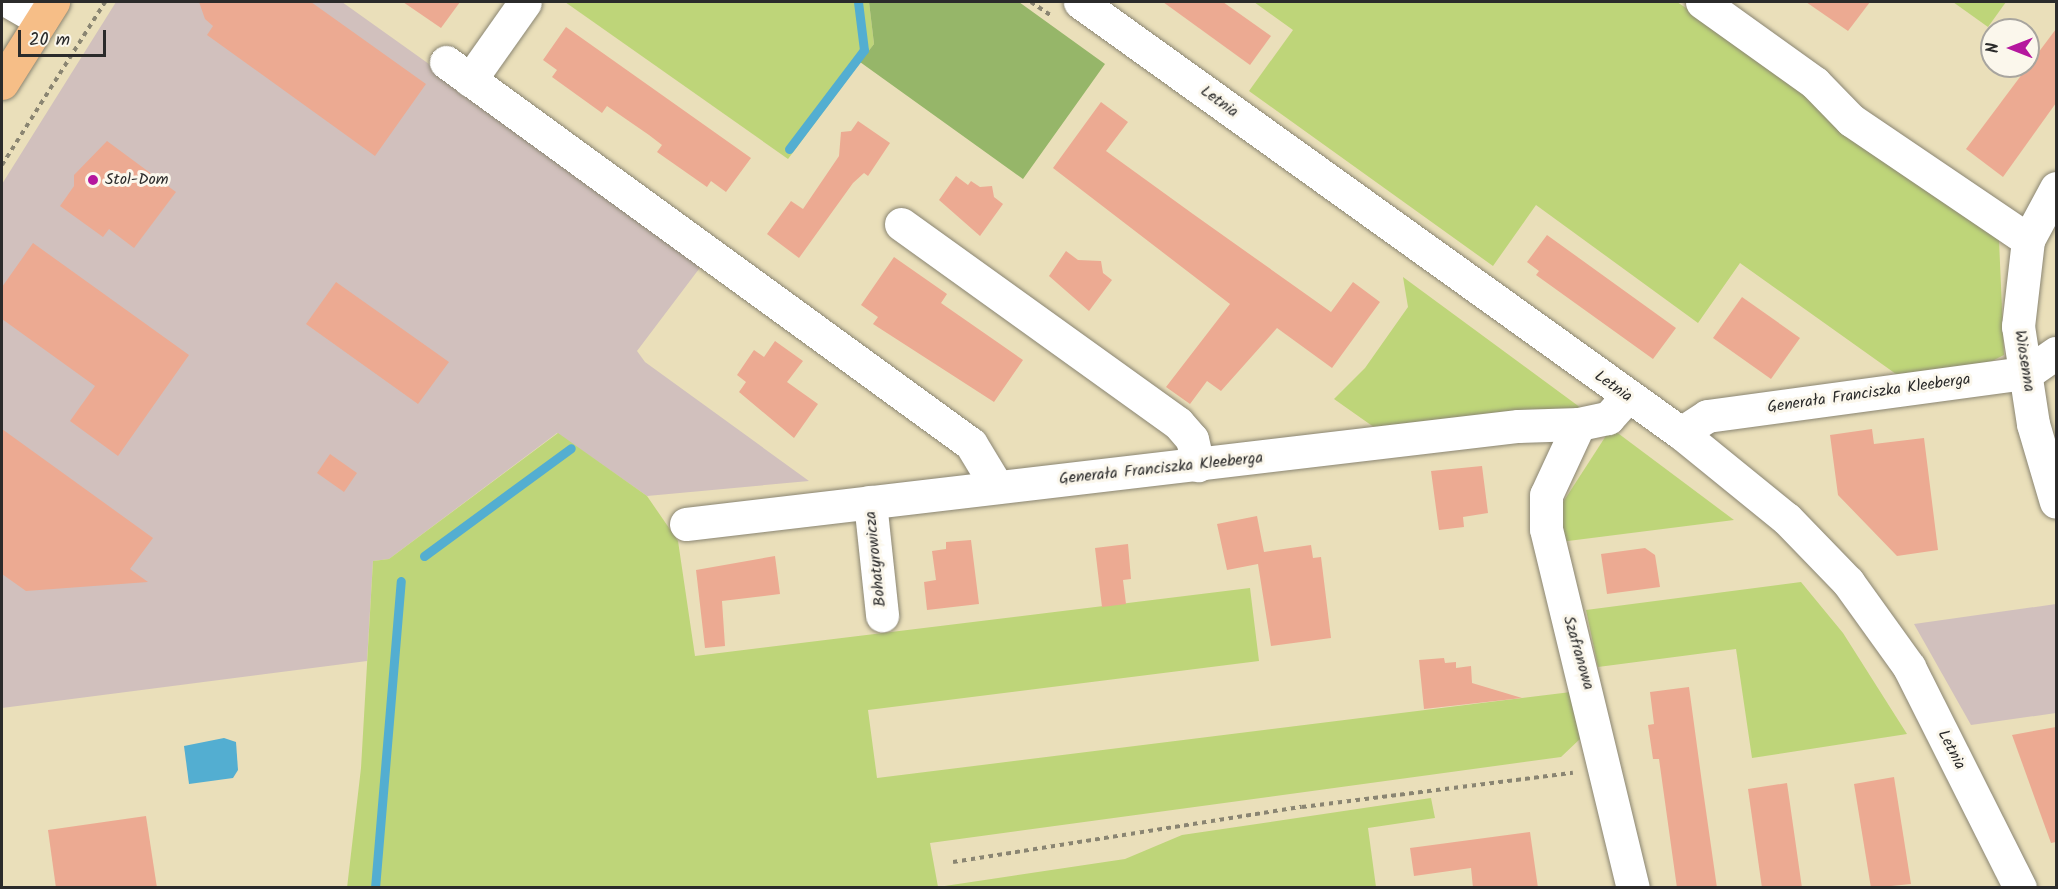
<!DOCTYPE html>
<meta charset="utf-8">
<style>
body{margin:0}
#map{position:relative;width:2058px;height:889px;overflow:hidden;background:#eadfba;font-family:Kalam,sans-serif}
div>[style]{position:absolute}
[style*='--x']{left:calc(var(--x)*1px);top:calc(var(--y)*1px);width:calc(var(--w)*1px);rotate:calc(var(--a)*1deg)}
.industrial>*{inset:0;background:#d1c0bd}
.green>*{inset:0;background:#bed579}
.forest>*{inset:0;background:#96b669}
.water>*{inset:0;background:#53aed1}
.stream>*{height:9px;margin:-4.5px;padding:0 4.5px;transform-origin:4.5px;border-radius:4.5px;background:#53aed1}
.building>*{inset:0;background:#ecaa92}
.path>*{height:4px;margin-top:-2px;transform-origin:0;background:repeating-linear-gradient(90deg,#8a8572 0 4.5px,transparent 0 9px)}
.roads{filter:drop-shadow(0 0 2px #8a8572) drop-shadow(0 0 2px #8a8572)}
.minor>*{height:33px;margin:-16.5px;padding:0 16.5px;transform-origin:16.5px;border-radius:16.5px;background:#fff}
.major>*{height:33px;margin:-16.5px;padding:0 16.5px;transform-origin:16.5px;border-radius:16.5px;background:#f6be87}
.dots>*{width:16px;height:16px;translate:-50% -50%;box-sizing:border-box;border:3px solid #fbf7ec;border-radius:50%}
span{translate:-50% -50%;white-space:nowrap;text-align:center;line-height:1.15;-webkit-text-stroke:6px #fbf7ec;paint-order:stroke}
.street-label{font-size:16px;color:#2b2b2b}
.poi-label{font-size:16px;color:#2b2b2b}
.left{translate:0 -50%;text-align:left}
.frame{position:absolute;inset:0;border:3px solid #2b2b2b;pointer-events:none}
.north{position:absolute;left:1980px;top:18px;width:60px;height:60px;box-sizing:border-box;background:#fbf7ec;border:2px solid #a8a59f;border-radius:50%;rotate:270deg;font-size:16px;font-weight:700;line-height:24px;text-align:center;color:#2b2b2b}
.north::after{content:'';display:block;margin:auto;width:21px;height:27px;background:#b5179e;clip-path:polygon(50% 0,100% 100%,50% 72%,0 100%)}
.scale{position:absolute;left:18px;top:30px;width:88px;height:27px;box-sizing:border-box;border:3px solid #2b2b2b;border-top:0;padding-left:8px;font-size:18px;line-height:21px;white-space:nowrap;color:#2b2b2b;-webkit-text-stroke:4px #fbf7ec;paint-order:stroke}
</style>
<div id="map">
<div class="industrial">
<div style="clip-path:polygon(116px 2px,342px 2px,705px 261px,637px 351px,645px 362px,809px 481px,647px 496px,557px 433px,389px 559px,373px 561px,367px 661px,2px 708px,2px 184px)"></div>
<div style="clip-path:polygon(2056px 604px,2056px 713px,1971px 725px,1914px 624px)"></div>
</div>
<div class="green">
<div style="clip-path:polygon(565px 2px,869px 2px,874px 44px,788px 159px)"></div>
<div style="clip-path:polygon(1254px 2px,1677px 2px,1802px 85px,1999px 240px,2004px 355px,1982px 366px,1903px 379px,1740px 263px,1698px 323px,1536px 205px,1493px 266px,1249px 91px,1293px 30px)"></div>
<div style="clip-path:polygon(1953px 2px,2006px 2px,1988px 27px)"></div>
<div style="clip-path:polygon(1403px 277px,1581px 408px,1378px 430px,1334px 399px,1365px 368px,1408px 307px)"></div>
<div style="clip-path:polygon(1611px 428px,1734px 520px,1560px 542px,1556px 513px)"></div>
<div style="clip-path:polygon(558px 433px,647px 496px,678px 541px,695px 656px,1250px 588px,1259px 661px,868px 710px,877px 778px,1571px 692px,1581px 738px,1561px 757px,930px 843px,938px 887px,1125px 859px,1182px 835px,1431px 798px,1435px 818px,1368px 828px,1376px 887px,347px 888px,361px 768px,373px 561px,389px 559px)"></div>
<div style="clip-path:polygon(1801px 582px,1843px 633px,1907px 734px,1752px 758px,1736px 649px,1598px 667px,1586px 610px)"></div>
</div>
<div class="forest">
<div style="clip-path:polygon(869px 2px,1019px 2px,1105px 64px,1023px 179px,860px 62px,874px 44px)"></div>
</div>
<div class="water">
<div style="clip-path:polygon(224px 738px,236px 742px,238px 770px,233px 778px,189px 784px,184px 746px)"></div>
</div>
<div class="stream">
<div style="--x:789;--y:149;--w:124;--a:-52.9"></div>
<div style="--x:864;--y:50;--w:48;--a:-97.1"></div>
<div style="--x:424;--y:556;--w:182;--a:-36.3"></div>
<div style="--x:375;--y:888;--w:308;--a:-85.2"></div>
</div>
<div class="building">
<div style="clip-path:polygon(199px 2px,311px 2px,426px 84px,375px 156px,207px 35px,213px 26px,205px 19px)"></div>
<div style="clip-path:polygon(403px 2px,460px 2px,441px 28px)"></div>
<div style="clip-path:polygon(1163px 2px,1223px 2px,1271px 36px,1250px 65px)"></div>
<div style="clip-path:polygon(1806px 2px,1870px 2px,1848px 31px)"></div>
<div style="clip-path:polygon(566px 27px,751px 158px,726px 192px,711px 181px,707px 187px,657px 152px,662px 145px,649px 135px,607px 106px,602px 113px,552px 77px,557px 70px,543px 60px)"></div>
<div style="clip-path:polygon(2056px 29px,2056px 103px,2003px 177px,1966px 149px)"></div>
<div style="clip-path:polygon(1101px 102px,1128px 122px,1106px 151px,1193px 214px,1331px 312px,1353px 282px,1380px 302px,1332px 368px,1277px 328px,1221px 391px,1207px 381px,1190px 404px,1166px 387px,1230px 304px,1053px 168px)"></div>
<div style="clip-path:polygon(858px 121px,890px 143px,868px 176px,864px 173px,853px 183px,799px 258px,767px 234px,791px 201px,803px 209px,839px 156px,841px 132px,851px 131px)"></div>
<div style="clip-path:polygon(107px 141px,176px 192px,134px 248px,109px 229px,103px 237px,60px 206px,74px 186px,74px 175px)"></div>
<div style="clip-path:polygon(956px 176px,968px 185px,971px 181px,980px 187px,992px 186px,994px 197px,1003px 204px,980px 236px,939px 200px)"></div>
<div style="clip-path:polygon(1547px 235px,1676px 328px,1653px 359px,1536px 275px,1539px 271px,1527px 262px)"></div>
<div style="clip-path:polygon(33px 243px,189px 355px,118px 456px,70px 421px,95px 386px,2px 319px,2px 287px)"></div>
<div style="clip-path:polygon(1066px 251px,1078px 260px,1101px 261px,1103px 273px,1112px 280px,1089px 311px,1049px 276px)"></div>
<div style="clip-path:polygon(894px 257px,947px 294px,941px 303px,1023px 360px,994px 402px,873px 324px,878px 317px,861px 305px)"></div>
<div style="clip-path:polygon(336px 282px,449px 362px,418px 404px,306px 324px)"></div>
<div style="clip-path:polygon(1742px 297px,1800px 338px,1771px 379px,1713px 338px)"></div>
<div style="clip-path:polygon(775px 341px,803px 361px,787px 382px,818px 404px,794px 438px,739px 392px,746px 382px,737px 375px,754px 350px,764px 357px)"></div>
<div style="clip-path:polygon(2px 429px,153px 538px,130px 569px,148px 582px,26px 591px,2px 574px)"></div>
<div style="clip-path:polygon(1872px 429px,1874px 444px,1924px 438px,1938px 550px,1897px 556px,1838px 495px,1830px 435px)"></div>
<div style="clip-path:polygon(330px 454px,357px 473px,344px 492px,317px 473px)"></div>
<div style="clip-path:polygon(1482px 466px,1488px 513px,1463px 517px,1464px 527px,1439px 530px,1431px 471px)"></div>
<div style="clip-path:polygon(1257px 516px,1264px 552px,1311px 545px,1313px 558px,1321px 557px,1331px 638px,1271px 646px,1258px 564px,1227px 570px,1217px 524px)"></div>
<div style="clip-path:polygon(971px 540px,979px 604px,927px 610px,924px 582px,936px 580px,932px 551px,946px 549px,946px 542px)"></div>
<div style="clip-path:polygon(1128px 544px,1131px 579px,1123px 580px,1126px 604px,1102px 607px,1095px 548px)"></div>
<div style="clip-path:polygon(1645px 548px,1655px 555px,1660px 587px,1607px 594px,1601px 554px)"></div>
<div style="clip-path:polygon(775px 556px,780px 594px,722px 601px,725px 646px,705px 648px,696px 570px)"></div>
<div style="clip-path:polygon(1444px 658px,1445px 663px,1456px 662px,1456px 668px,1471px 666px,1472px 683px,1522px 698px,1424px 709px,1419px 660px)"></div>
<div style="clip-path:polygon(1689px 687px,1702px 783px,1717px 888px,1677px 888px,1659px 759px,1653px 759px,1648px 725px,1654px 724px,1650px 692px)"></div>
<div style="clip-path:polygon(2056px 727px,2056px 842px,2051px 843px,2012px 735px)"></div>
<div style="clip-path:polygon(1894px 777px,1911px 884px,1871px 888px,1854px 784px)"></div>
<div style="clip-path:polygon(1787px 783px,1802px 888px,1762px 888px,1748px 789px)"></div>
<div style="clip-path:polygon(146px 816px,157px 888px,56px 888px,48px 830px)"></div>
<div style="clip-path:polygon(1530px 832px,1538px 888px,1473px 888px,1471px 868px,1414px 876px,1410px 848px)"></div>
</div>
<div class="path">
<div style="--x:1031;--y:2;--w:25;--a:34"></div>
<div style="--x:2;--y:165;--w:193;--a:-57.7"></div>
<div style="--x:953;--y:862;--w:353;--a:-9"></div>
<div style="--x:1302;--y:807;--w:273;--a:-7.2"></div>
</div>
<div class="roads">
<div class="minor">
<div style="--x:10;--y:2;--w:36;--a:30"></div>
<div style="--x:1080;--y:2;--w:740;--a:35.65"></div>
<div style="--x:1681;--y:433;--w:136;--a:39.1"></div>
<div style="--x:1787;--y:519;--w:88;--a:45.9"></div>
<div style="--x:1848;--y:582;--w:105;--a:54.3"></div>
<div style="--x:1909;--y:667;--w:247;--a:63.3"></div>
<div style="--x:1702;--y:2;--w:139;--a:35.6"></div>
<div style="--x:1815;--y:83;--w:52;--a:45.8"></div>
<div style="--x:1851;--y:120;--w:214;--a:34.1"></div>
<div style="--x:446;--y:62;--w:649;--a:36.04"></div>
<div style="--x:971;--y:444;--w:50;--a:58.8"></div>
<div style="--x:470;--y:80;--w:95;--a:-54.8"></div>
<div style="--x:2056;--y:188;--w:59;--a:118.3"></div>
<div style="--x:2028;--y:240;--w:87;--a:96.6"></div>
<div style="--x:2018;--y:326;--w:99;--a:81.3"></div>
<div style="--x:2033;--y:424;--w:81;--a:73.6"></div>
<div style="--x:901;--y:224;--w:341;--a:35.7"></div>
<div style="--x:1178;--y:423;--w:21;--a:49"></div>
<div style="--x:1192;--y:439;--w:27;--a:77"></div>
<div style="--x:1579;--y:424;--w:78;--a:114.9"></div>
<div style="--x:1546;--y:495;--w:34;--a:90"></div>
<div style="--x:1546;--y:529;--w:369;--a:76.4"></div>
<div style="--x:1681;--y:433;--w:31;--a:-33"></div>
<div style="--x:1707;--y:416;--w:323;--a:-7.7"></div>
<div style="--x:2027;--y:373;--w:35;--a:-35"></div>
<div style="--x:870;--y:502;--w:114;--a:83.9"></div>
<div style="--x:686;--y:524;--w:838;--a:-6.72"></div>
<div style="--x:1518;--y:426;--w:61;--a:-1.9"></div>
<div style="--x:1579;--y:424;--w:30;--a:-12"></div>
<div style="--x:1608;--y:418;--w:28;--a:-48"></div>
</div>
<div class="major">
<div style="--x:2;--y:83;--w:96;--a:-57.8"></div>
</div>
</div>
<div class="dots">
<div style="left:93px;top:180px;background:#b5179e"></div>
</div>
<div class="street-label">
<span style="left:1219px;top:102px;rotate:36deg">Letnia</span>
<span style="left:2024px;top:361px;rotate:81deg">Wiosenna</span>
<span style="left:1613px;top:387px;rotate:35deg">Letnia</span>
<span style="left:1869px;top:394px;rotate:-8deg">Generała Franciszka Kleeberga</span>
<span style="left:1161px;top:469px;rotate:-6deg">Generała Franciszka Kleeberga</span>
<span style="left:876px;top:559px;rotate:-96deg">Bohatyrowicza</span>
<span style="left:1578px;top:653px;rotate:74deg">Szafranowa</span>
<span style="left:1951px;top:750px;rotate:63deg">Letnia</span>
</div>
<div class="poi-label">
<span class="left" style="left:105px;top:180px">Stol-Dom</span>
</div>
<div class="frame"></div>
<div class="north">N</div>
<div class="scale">20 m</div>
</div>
